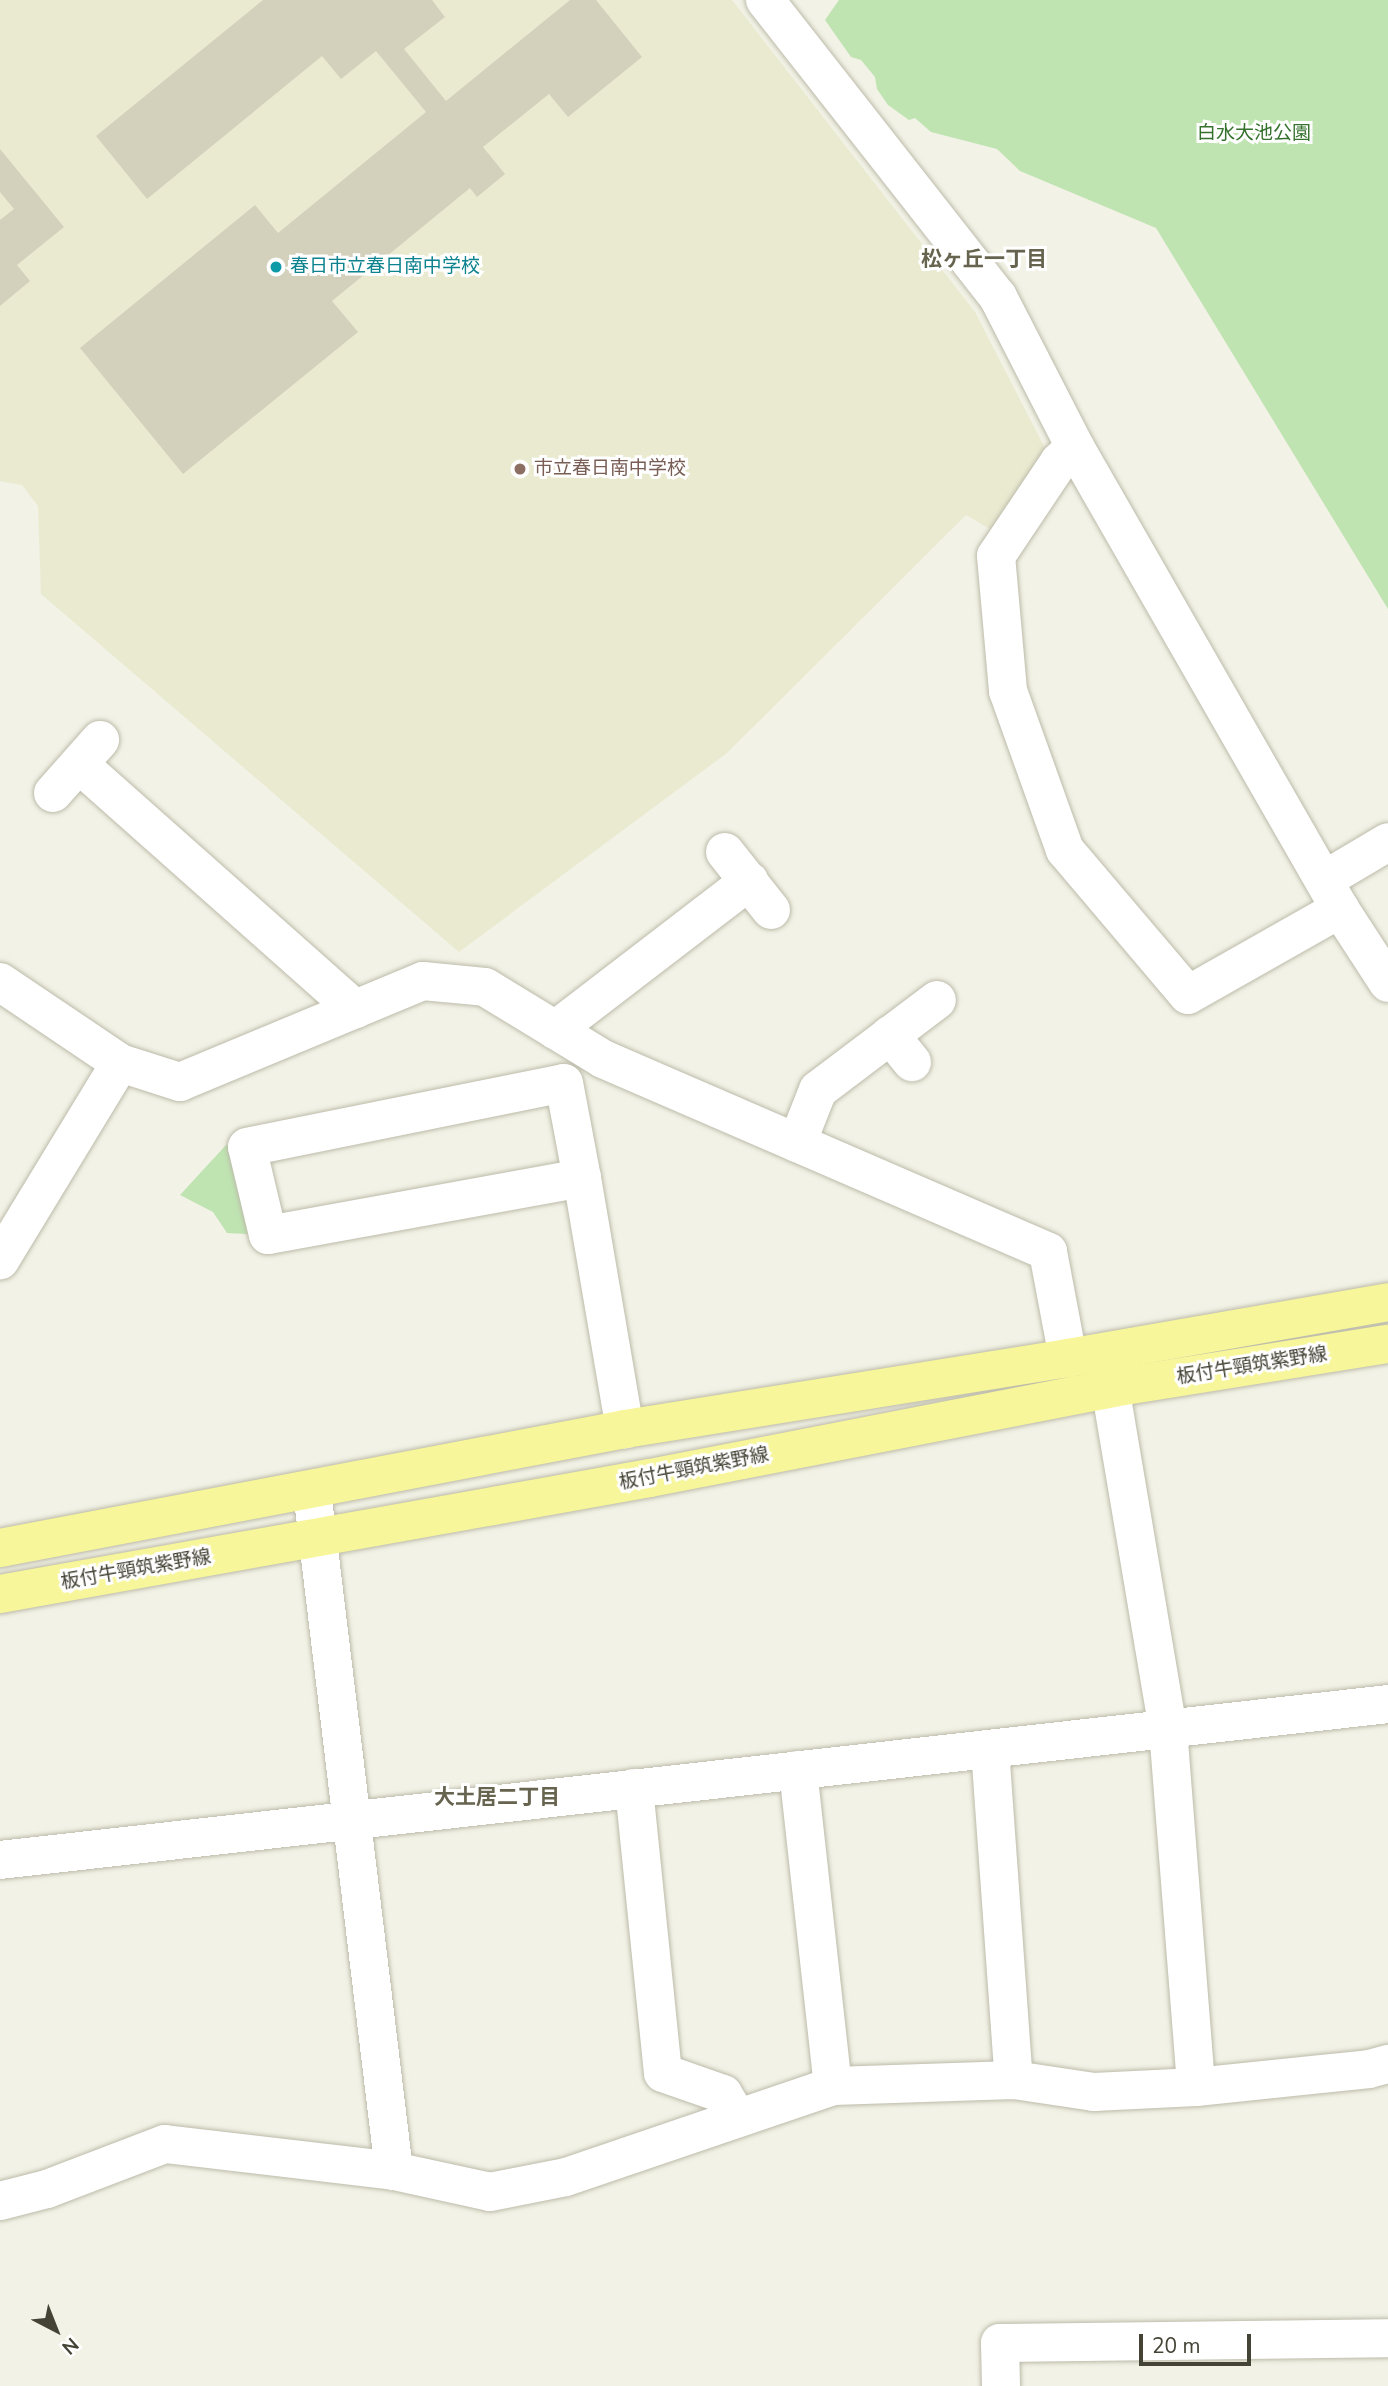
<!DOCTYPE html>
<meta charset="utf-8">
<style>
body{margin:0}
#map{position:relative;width:1388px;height:2386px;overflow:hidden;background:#f2f2e6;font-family:"Nunito Sans","Noto Sans JP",sans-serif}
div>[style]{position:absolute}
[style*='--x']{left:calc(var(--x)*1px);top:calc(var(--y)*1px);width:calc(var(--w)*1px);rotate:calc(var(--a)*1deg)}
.education>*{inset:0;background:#eaead1}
.green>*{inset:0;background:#bfe4b2}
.building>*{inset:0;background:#d3d0bc}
.roads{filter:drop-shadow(0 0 2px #bdbbaa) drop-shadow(0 0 2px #bdbbaa)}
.minor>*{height:38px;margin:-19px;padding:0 19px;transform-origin:19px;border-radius:19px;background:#fff}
.major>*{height:38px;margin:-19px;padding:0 19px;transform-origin:19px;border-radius:19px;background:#f7f69a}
.dots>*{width:19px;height:19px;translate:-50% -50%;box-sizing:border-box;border:4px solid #fff;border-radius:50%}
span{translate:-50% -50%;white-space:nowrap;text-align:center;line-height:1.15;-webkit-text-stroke:6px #fff;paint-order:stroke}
.park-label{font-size:19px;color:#35722d}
.culture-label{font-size:19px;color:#0d838f}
.left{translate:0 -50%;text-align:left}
.education-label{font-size:19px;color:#785e54}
.street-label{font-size:19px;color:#444336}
.neighbourhood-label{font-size:21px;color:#66634e;font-weight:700}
.north{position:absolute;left:21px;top:2295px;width:70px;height:70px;-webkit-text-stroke:5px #fff;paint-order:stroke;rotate:138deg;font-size:19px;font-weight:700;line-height:28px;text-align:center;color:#444336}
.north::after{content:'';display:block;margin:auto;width:24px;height:32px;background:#444336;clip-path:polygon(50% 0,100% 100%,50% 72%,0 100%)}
.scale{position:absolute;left:1139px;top:2334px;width:112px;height:32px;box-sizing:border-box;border:4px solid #444336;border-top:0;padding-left:9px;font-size:21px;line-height:24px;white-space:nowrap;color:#444336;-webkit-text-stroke:5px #fff;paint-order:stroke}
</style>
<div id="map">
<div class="education">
<div style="clip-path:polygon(0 0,732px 0,975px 312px,1050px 458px,990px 529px,966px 515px,727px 753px,459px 952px,41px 594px,38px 506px,22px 485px,0 481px)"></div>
</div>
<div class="green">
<div style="clip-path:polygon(839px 0,1388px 0,1388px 609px,1156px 228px,1020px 171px,997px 149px,931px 132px,915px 118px,909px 120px,888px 105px,877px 89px,875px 77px,861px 60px,851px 57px,825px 20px)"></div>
<div style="clip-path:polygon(226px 1145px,247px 1147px,268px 1235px,227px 1233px,213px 1212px,180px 1195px)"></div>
</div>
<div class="building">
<div style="clip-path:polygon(263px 0,432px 0,445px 17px,404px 49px,446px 101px,570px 0,596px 0,642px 57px,568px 117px,549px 94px,483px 147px,505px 174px,477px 197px,470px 188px,332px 301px,358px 332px,183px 474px,80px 348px,255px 205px,278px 233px,426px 112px,376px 51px,341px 79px,322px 56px,147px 199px,96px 136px)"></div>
<div style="clip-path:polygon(0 149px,64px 227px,17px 265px,30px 281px,0 306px,0 220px,14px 209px,0 192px)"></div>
</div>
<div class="roads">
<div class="minor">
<div style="--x:765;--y:0;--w:377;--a:51.9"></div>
<div style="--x:998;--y:297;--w:169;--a:62.8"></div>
<div style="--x:1075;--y:447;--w:533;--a:60.16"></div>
<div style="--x:1340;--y:909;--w:88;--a:57"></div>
<div style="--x:1075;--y:447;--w:22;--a:137"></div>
<div style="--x:1059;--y:462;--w:113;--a:123.8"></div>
<div style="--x:996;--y:556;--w:136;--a:84.9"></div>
<div style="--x:1008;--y:691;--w:169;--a:70.3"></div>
<div style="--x:1065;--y:850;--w:190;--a:49.7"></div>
<div style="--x:1188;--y:995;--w:175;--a:-29.5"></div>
<div style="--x:80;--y:765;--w:368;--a:41.6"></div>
<div style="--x:53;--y:793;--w:71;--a:-48.4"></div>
<div style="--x:725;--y:852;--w:74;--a:51.6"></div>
<div style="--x:1324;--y:880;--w:74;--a:-30.7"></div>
<div style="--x:0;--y:982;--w:145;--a:34"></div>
<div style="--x:120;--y:1063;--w:231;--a:121.3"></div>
<div style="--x:555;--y:1030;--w:245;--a:-37.5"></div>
<div style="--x:890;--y:1035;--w:35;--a:51"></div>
<div style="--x:120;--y:1063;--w:63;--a:17.6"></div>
<div style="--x:180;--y:1082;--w:263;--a:-22.6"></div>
<div style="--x:423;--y:981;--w:62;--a:5.5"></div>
<div style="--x:485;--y:987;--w:138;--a:31.4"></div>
<div style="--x:603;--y:1059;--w:485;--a:23.4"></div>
<div style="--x:1048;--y:1252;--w:108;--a:79.3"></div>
<div style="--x:797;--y:1143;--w:57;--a:-68.4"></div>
<div style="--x:818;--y:1090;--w:149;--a:-37.1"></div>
<div style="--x:582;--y:1178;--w:319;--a:169.7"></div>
<div style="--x:268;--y:1235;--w:90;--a:-103.4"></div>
<div style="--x:247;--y:1147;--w:323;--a:-11.4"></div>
<div style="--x:564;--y:1083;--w:97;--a:79.3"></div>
<div style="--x:582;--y:1178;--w:255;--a:80.3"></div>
<div style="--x:1105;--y:1357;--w:377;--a:80.4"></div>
<div style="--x:1168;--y:1729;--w:359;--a:85.5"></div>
<div style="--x:312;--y:1491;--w:685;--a:83.12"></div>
<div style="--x:990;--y:1749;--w:332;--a:85.9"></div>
<div style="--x:798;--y:1770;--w:318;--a:83.7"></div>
<div style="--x:634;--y:1788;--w:286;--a:84.2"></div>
<div style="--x:663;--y:2073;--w:64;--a:19.3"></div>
<div style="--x:723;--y:2094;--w:26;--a:58"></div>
<div style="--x:0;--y:1860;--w:1397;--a:-6.41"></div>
<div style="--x:0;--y:2201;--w:49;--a:-14.3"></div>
<div style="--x:47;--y:2189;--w:126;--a:-20.9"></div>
<div style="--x:165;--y:2144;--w:231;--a:6.7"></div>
<div style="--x:394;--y:2171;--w:98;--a:12.3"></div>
<div style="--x:490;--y:2192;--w:77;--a:-11.2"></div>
<div style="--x:566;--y:2177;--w:282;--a:-18.8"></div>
<div style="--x:833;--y:2086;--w:181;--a:-1.9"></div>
<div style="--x:1014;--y:2080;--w:81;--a:8.5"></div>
<div style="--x:1094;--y:2092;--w:102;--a:-2.8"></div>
<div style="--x:1196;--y:2087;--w:174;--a:-5.9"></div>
<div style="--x:1369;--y:2069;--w:20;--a:-15"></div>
<div style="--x:1001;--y:2386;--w:43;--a:-91.3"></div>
<div style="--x:1000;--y:2343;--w:388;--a:-0.7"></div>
</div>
<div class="major">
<div style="--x:0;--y:1548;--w:636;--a:-10.78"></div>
<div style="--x:625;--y:1429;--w:449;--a:-9.1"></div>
<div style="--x:1068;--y:1358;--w:325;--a:-9.9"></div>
<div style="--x:0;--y:1594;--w:660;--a:-10.12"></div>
<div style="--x:650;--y:1478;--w:471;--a:-11"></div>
<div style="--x:1112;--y:1388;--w:279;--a:-9.1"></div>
</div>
</div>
<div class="dots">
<div style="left:276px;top:267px;background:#0f9aa8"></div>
<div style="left:520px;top:469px;background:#8d6e63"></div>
</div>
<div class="park-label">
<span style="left:1254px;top:134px">白水大池公園</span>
</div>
<div class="culture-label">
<span class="left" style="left:290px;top:267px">春日市立春日南中学校</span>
</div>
<div class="education-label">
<span class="left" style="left:534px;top:469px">市立春日南中学校</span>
</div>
<div class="street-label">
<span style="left:1252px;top:1366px;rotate:-9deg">板付牛頸筑紫野線</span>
<span style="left:694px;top:1469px;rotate:-11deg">板付牛頸筑紫野線</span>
<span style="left:136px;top:1570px;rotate:-10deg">板付牛頸筑紫野線</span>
</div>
<div class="neighbourhood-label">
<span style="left:984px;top:259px">松ヶ丘一丁目</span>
<span style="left:497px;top:1797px">大土居二丁目</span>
</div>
<div class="north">N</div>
<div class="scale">20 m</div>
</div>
